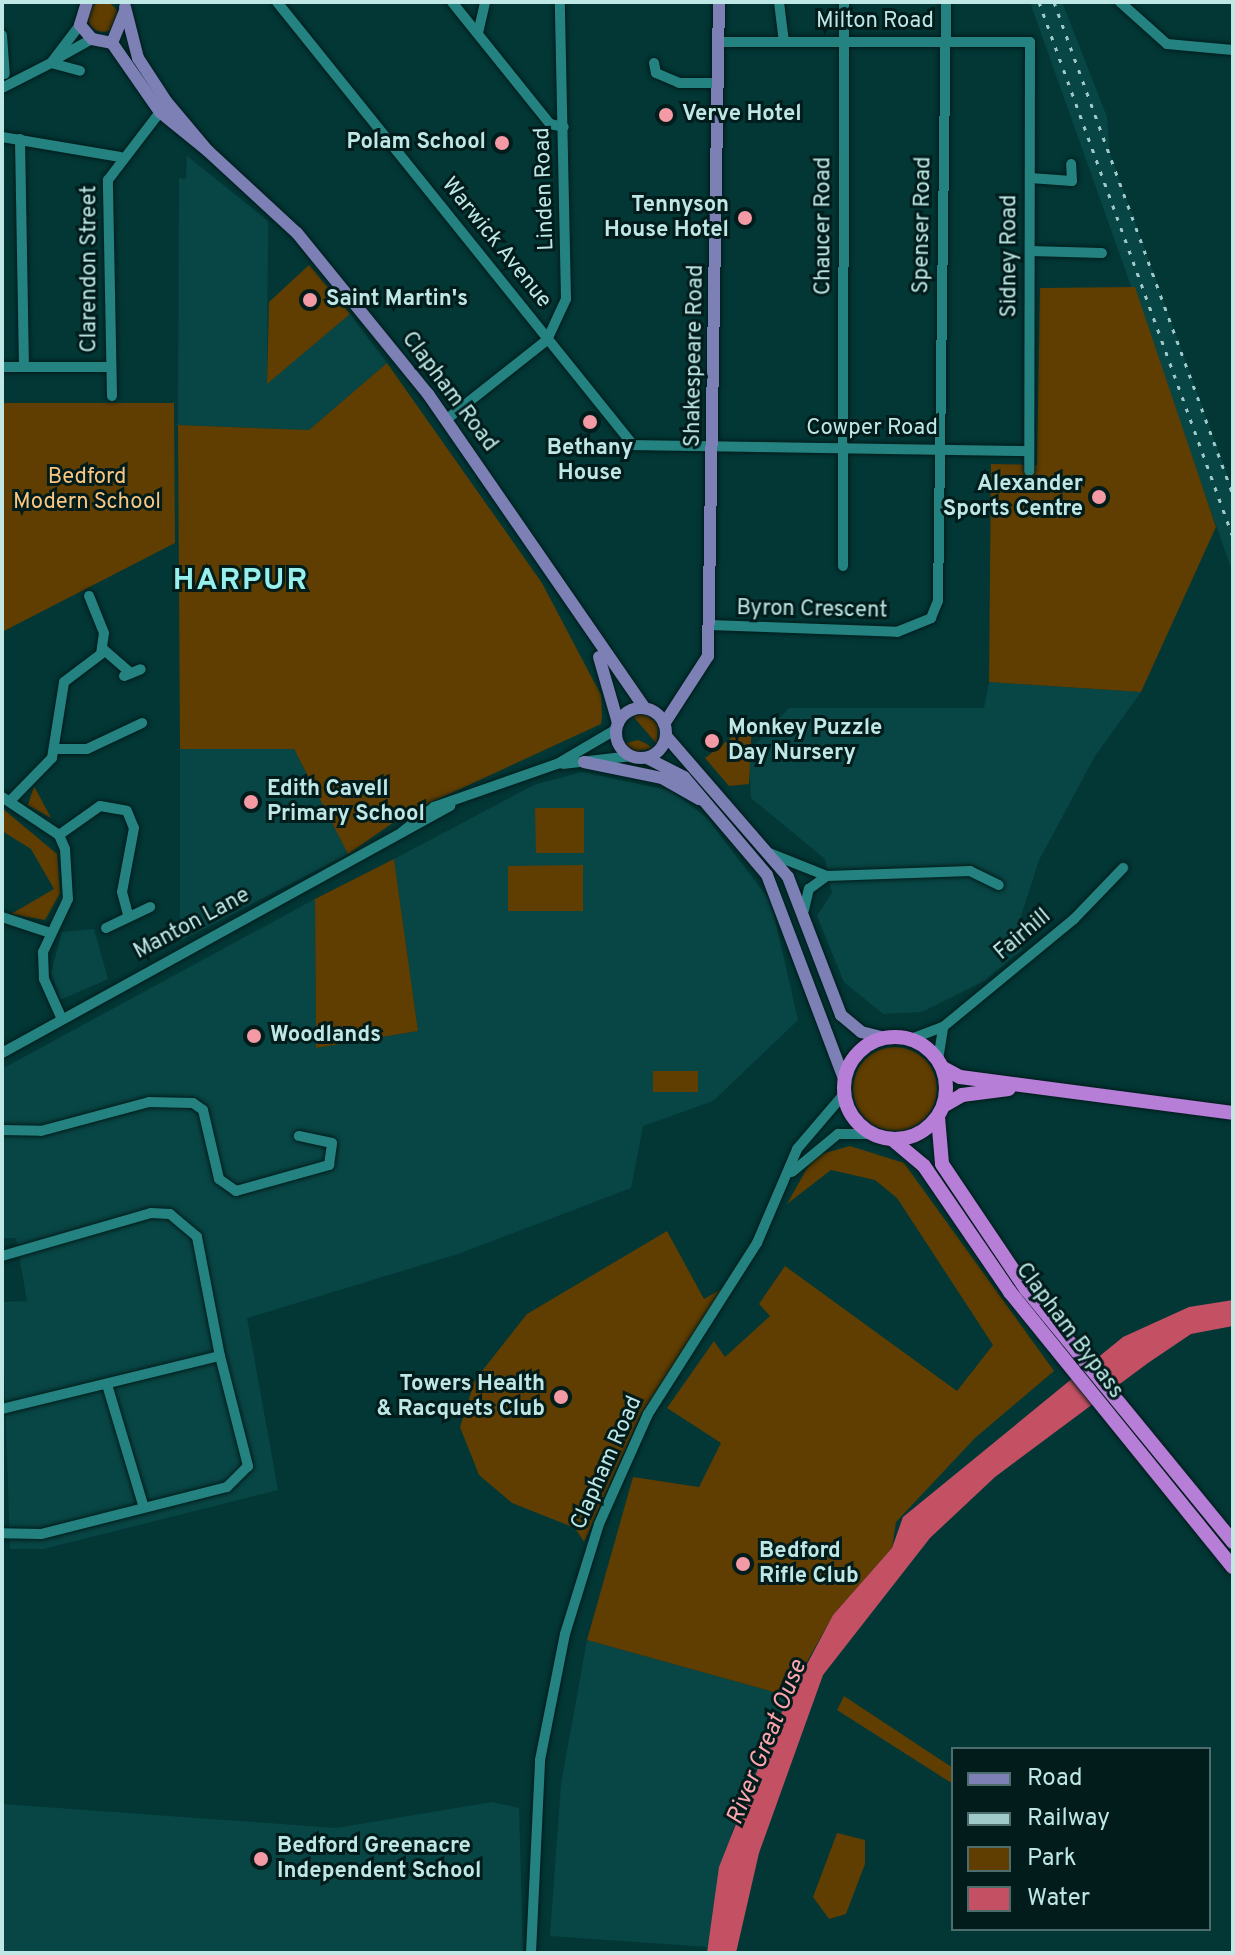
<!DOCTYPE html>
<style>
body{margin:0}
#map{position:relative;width:1235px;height:1955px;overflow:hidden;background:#023736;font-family:Overpass,sans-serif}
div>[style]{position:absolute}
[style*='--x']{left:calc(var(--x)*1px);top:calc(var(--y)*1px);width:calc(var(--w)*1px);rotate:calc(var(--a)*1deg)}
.built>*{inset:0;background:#084645}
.green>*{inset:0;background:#603d00}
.round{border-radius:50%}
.water>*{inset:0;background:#c45064}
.roads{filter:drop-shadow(0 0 2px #011c1b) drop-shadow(0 0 2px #011c1b)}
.minor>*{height:10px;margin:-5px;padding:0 5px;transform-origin:5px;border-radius:5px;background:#248381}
.major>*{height:12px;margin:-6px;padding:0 6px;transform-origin:6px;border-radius:6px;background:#7c80b5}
.major>.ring{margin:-6px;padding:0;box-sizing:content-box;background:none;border:12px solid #7c80b5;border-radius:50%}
.highway>*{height:14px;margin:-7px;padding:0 7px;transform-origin:7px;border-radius:7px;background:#b77ed8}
.highway>.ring{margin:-7px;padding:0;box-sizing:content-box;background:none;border:14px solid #b77ed8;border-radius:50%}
.rail>*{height:3px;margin-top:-1.5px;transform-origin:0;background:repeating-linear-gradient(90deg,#a0cac9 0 4px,transparent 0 12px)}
.dots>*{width:22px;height:22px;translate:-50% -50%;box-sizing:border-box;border:4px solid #011c1b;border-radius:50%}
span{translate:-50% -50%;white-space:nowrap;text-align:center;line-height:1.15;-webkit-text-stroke:6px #011c1b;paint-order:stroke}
.street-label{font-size:22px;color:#bee7e5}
.poi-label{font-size:22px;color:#bee7e5;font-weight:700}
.left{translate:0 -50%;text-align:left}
.right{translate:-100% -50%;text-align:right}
.park-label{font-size:22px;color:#fbc580}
.water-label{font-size:24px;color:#fea5af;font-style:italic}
.district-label{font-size:30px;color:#98f0ec;font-weight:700;letter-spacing:2px}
.frame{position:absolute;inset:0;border:4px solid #bee7e5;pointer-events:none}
.legend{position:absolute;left:951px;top:1747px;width:260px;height:184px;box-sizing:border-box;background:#011c1b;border:2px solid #4d6d6c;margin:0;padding:10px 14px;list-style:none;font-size:24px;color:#bee7e5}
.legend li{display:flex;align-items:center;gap:16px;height:40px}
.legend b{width:40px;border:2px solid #4d6d6c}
</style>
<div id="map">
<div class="built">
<div style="clip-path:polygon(1030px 2px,1062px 2px,1107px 117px,1110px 154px,1233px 491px,1233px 573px)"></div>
<div style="clip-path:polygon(187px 156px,268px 221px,267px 383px,350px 314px,387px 363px,309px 430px,178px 425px,179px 178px,186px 179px)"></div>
<div style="clip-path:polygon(989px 682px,1141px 692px,1095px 756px,1039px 860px,1021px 916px,1022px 950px,984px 981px,922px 1012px,883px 1014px,844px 982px,817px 916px,832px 893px,825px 859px,751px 798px,749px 751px,789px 708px,984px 708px)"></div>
<div style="clip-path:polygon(180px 749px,294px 749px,348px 854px,180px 941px)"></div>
<div style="clip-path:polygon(582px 772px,672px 791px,707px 818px,771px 902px,798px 1020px,713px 1101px,643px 1126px,631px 1188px,458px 1254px,247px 1318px,278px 1490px,43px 1549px,10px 1549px,2px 1302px,27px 1301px,16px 1238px,2px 1238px,2px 1069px,315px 899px,316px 1048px,418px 1031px,394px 859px,534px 785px)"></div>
<div style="clip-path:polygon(94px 929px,108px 979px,60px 1000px,51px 972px,62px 932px)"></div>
<div style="clip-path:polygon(587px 1640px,788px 1696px,732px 1831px,709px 1947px,550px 1936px,561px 1784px)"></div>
<div style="clip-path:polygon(492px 1802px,519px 1808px,523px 1953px,2px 1953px,2px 1804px,336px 1828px)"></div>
</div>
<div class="green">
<div class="round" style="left:88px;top:2px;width:30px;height:30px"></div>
<div style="clip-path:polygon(309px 265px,350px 314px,267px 384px,269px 302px)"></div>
<div style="clip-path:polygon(1135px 287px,1216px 527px,1141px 692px,989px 682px,991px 464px,1037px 465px,1040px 288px)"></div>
<div style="clip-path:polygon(387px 363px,542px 583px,601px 695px,602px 717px,601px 724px,412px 811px,398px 805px,397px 820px,348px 854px,294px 749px,180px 749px,178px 425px,309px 430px)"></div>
<div style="clip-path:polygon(2px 403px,174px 403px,175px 543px,2px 632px)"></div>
<div style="clip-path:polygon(641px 712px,658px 723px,657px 744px,631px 714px)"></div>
<div style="clip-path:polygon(752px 722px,749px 784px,729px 786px,705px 758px)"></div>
<div style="clip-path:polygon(638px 740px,645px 743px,653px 748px,634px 752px,623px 744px)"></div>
<div style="clip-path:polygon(34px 786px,51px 818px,28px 805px)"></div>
<div style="clip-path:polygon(2px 808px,57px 854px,60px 893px,45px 920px,11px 914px,54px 889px,31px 849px,2px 831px)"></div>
<div style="clip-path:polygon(535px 808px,584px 808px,584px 853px,536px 853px)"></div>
<div style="clip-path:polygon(394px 859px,418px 1031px,316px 1048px,315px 899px)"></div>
<div style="clip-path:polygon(583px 865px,583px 911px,508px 911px,508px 866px)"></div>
<div class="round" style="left:853px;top:1047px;width:84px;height:84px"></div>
<div style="clip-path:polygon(653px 1071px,698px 1071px,698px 1092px,653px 1092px)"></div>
<div style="clip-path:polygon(850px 1146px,904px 1163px,1054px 1371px,975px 1438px,896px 1522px,892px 1548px,833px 1615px,788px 1696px,587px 1640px,633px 1477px,699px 1487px,721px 1443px,667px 1408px,714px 1341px,725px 1357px,770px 1316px,759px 1304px,785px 1266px,957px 1391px,993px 1345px,897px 1198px,875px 1180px,831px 1170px,787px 1204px,814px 1156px)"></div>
<div style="clip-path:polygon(667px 1231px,704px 1299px,728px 1285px,641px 1414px,584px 1542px,575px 1528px,512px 1503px,479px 1475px,460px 1427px,475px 1380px,527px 1314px)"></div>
<div style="clip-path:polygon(844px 1696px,953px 1768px,953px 1784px,837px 1710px)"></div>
<div style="clip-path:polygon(837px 1833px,865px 1840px,865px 1864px,846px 1914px,829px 1919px,813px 1897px)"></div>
</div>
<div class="water">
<div style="clip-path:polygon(1233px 1300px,1233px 1326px,1191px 1334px,1148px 1363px,995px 1477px,930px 1538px,823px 1675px,759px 1853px,736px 1953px,707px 1953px,719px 1867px,776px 1723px,833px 1615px,892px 1548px,903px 1517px,1123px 1337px,1189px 1307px)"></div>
</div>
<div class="roads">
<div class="minor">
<div style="--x:277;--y:2;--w:568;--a:51.21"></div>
<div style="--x:633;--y:445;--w:396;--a:0.9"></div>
<div style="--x:452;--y:2;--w:156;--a:51.2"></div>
<div style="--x:550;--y:124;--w:14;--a:12"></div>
<div style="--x:779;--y:2;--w:40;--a:82.9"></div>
<div style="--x:1120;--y:2;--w:63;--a:41.8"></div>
<div style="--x:1167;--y:44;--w:66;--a:5.2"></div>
<div style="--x:478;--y:33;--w:32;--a:-77"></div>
<div style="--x:2;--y:35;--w:39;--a:86"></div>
<div style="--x:719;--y:42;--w:311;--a:0"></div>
<div style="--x:1030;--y:42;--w:429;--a:90.1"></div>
<div style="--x:54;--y:60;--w:43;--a:-28.9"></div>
<div style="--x:51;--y:63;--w:30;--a:15"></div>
<div style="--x:654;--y:63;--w:10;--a:79"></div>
<div style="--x:656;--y:73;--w:25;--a:23"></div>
<div style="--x:679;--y:83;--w:40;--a:0"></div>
<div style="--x:2;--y:88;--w:55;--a:-27"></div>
<div style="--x:51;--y:63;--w:48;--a:-52.7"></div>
<div style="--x:2;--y:137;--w:120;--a:9.6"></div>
<div style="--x:20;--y:139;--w:228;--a:89"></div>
<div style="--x:1030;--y:178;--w:42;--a:4.1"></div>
<div style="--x:1072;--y:181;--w:17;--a:-93"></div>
<div style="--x:1030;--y:251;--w:72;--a:1.6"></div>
<div style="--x:2;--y:367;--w:108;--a:0"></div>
<div style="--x:112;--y:396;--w:216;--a:-91.1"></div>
<div style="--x:108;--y:180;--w:86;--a:-52.6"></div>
<div style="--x:447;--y:419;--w:127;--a:-38.3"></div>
<div style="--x:547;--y:340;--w:45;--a:-65.1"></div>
<div style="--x:566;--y:299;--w:297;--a:-91.2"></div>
<div style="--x:843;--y:566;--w:564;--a:-89.9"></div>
<div style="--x:710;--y:625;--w:187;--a:2.1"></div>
<div style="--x:897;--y:632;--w:37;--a:-22"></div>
<div style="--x:931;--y:618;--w:18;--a:-68"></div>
<div style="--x:938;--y:601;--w:599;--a:-89.23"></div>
<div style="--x:103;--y:649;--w:37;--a:41"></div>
<div style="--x:124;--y:676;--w:18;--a:-22"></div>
<div style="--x:56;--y:749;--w:31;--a:0"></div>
<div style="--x:87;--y:749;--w:61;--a:-25.3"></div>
<div style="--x:563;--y:764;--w:69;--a:-6.6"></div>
<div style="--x:2;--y:797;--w:69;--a:33.7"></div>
<div style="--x:59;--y:835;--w:15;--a:67"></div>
<div style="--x:65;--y:849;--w:50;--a:86.6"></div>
<div style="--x:68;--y:899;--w:59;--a:115.3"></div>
<div style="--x:43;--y:952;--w:27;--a:88"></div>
<div style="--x:44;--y:979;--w:42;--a:65.9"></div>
<div style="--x:10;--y:801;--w:60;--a:-45.7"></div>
<div style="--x:52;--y:758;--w:77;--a:-81"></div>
<div style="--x:64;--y:682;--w:46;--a:-37.1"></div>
<div style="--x:101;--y:654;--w:21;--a:-82"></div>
<div style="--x:104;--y:633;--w:40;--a:-112"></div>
<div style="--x:402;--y:832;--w:41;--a:-38"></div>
<div style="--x:434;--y:807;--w:130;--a:-19.3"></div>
<div style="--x:557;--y:764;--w:67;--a:-30.4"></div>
<div style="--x:59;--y:835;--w:50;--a:-35.3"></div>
<div style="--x:100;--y:806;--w:27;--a:10"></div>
<div style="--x:127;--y:811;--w:18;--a:68"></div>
<div style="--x:134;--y:828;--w:65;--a:100.6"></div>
<div style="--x:122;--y:892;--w:24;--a:75"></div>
<div style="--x:769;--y:853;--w:62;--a:21.6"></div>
<div style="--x:827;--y:876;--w:143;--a:-2"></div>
<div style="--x:970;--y:871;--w:32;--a:26"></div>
<div style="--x:804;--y:910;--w:22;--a:-77"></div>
<div style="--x:809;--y:889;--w:22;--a:-36"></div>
<div style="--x:2;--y:917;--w:51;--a:18.4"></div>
<div style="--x:106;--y:928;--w:49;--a:-25.5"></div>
<div style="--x:911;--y:1039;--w:34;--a:-21"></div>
<div style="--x:943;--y:1027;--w:170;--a:-39.5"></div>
<div style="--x:1074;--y:919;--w:71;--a:-46.1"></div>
<div style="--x:2;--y:1053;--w:512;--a:-28.87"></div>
<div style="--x:938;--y:1060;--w:33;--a:-81"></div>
<div style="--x:2;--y:1130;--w:39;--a:1"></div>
<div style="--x:41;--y:1131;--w:112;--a:-15"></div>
<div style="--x:149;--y:1102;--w:44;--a:1.3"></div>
<div style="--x:193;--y:1103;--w:12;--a:35"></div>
<div style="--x:203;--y:1110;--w:71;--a:76.9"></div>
<div style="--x:219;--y:1179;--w:21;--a:35"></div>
<div style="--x:236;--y:1191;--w:97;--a:-15.6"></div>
<div style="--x:329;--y:1165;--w:22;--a:-82"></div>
<div style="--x:332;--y:1143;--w:34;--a:-168"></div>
<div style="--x:792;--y:1172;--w:60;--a:-39.6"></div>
<div style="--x:838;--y:1134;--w:34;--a:0"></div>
<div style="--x:2;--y:1256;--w:155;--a:-16.1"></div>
<div style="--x:151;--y:1213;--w:19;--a:3"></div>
<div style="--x:170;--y:1214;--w:35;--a:40"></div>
<div style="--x:197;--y:1237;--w:121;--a:79.1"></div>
<div style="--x:108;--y:1388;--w:122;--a:73.3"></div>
<div style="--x:2;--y:1409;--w:224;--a:-13.7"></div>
<div style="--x:220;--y:1356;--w:114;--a:75.7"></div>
<div style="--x:248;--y:1466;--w:30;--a:135"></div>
<div style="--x:227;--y:1487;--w:192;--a:165.8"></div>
<div style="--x:41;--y:1534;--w:39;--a:-179"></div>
<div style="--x:531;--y:1953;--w:193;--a:-87.3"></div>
<div style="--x:540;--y:1760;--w:128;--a:-78.8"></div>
<div style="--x:565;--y:1634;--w:115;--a:-72.8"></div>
<div style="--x:599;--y:1524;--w:120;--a:-66"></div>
<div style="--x:648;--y:1414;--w:203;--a:-57.5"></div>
<div style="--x:757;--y:1243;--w:102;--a:-66.9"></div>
<div style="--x:797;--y:1149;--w:72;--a:-49.5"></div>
</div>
<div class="major">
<div style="--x:87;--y:2;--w:24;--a:107"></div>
<div style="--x:80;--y:25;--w:18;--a:49"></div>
<div style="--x:92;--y:39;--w:20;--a:11"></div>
<div style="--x:125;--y:7;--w:53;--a:75.7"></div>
<div style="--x:138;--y:58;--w:51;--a:56.9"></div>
<div style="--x:166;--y:101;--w:65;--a:50"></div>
<div style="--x:208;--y:151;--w:121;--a:42.7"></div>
<div style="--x:297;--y:233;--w:208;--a:50.9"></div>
<div style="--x:428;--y:394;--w:382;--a:55.4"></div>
<div style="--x:112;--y:43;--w:84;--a:55.2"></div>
<div style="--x:160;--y:112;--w:62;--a:39.1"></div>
<div style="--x:112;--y:43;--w:35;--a:-68"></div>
<div style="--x:599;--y:657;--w:69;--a:73.9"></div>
<div class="ring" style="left:616px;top:708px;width:38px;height:38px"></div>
<div style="--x:664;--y:724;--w:81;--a:-57.1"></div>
<div style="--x:708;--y:656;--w:654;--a:-89.04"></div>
<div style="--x:666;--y:736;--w:186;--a:49.1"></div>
<div style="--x:788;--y:877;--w:148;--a:69"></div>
<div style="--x:841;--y:1015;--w:26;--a:40"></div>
<div style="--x:861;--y:1032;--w:25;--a:14"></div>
<div style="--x:647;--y:758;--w:42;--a:27.2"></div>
<div style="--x:684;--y:777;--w:128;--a:49.7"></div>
<div style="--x:767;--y:875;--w:218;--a:69.3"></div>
<div style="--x:584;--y:762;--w:80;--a:11.6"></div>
<div style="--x:662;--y:778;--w:43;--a:29.6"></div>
</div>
<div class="highway">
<div class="ring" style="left:844px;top:1037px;width:88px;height:88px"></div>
<div style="--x:943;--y:1068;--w:19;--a:28"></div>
<div style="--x:960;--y:1077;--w:275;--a:7.5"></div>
<div style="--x:945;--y:1105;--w:20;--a:-30"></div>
<div style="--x:962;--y:1095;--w:47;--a:-7.3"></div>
<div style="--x:938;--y:1117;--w:47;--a:85.1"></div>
<div style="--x:942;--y:1164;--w:151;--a:56.1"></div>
<div style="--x:1026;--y:1289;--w:327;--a:50.7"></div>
<div style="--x:893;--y:1140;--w:40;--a:40"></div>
<div style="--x:924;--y:1166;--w:153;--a:55.7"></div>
<div style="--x:1010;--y:1292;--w:354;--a:51"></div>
</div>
</div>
<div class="rail">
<div style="--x:1039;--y:2;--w:569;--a:70.07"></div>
<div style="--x:1054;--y:2;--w:524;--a:70.04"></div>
</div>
<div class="dots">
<div style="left:666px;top:115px;background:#f49aa4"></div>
<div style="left:502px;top:143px;background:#f49aa4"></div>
<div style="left:745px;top:218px;background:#f49aa4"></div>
<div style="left:310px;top:300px;background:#f49aa4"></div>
<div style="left:590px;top:422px;background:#f49aa4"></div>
<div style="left:1099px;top:497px;background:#f49aa4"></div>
<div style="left:712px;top:741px;background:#f49aa4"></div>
<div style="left:251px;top:802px;background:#f49aa4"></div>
<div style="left:254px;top:1036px;background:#f49aa4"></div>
<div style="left:561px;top:1397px;background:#f49aa4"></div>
<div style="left:743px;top:1564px;background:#f49aa4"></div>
<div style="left:261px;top:1859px;background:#f49aa4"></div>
</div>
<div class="street-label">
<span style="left:875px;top:22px">Milton Road</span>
<span style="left:545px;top:189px;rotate:-92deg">Linden Road</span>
<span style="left:923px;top:225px;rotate:-89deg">Spenser Road</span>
<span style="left:824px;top:226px;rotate:-90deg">Chaucer Road</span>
<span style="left:496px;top:243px;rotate:51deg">Warwick Avenue</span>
<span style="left:1010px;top:256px;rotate:-90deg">Sidney Road</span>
<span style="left:90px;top:269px;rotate:-90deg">Clarendon Street</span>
<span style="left:695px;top:356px;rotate:-89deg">Shakespeare Road</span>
<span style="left:449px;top:392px;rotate:53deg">Clapham Road</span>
<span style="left:872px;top:429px">Cowper Road</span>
<span style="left:812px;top:610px;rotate:1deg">Byron Crescent</span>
<span style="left:192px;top:924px;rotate:-28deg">Manton Lane</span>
<span style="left:1023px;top:935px;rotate:-40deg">Fairhill</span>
<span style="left:1069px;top:1331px;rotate:53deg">Clapham Bypass</span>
<span style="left:607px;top:1463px;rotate:-66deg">Clapham Road</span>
</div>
<div class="poi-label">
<span class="left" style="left:682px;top:115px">Verve Hotel</span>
<span class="right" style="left:486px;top:143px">Polam School</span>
<span class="right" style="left:729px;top:218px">Tennyson<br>House Hotel</span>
<span class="left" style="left:326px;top:300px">Saint Martin's</span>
<span style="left:590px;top:461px">Bethany<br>House</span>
<span class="right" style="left:1083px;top:497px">Alexander<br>Sports Centre</span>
<span class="left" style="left:728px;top:741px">Monkey Puzzle<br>Day Nursery</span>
<span class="left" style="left:267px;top:802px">Edith Cavell<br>Primary School</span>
<span class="left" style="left:270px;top:1036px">Woodlands</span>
<span class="right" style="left:545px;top:1397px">Towers Health<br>&amp; Racquets Club</span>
<span class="left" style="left:759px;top:1564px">Bedford<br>Rifle Club</span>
<span class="left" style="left:277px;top:1859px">Bedford Greenacre<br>Independent School</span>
</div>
<div class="park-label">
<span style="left:87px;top:490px">Bedford<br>Modern School</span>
</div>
<div class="water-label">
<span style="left:768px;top:1743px;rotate:-68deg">River Great Ouse</span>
</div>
<div class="district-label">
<span style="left:241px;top:582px">HARPUR</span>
</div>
<div class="frame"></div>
<ul class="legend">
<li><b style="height:10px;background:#7c80b5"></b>Road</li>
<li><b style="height:10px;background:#a0cac9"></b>Railway</li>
<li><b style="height:22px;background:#603d00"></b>Park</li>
<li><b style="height:22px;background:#c45064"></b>Water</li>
</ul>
</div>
